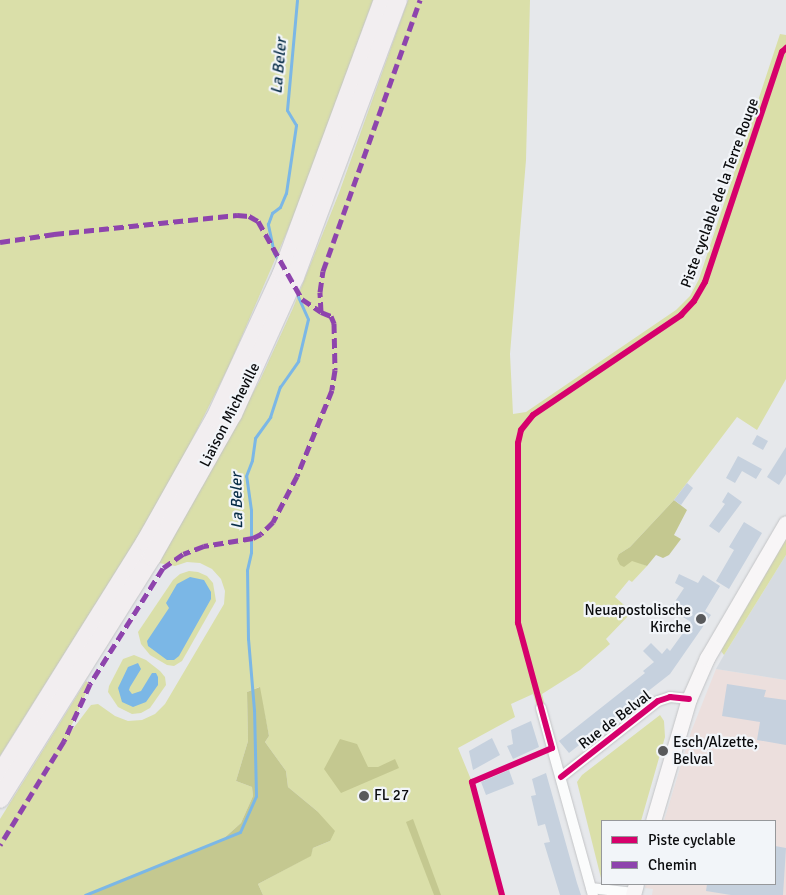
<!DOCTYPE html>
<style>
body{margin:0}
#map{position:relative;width:786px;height:895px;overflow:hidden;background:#e6e8eb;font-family:Signika,sans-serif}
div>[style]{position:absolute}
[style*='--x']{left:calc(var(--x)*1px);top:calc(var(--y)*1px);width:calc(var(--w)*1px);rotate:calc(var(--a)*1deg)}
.commercial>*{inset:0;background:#ecdfdd}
.built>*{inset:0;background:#d6dbe1}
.green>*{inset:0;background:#dadfa9}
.forest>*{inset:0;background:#c4c890}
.water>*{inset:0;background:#7bb7e6}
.stream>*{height:3px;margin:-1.5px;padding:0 1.5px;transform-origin:1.5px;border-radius:1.5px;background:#7bb7e6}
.building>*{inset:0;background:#c6d1de}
.roads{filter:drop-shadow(0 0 1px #c3c4c6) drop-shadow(0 0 1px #c3c4c6)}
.minor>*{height:10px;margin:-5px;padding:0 5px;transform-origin:5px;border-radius:5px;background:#fbfcfc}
.secondary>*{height:15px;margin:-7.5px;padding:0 7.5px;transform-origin:7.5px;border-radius:7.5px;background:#f8f6f7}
.trunk>*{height:18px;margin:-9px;padding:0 9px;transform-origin:9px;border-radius:9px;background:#f2eef0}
.quiet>*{height:5px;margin-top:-2.5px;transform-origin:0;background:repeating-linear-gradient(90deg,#8e44ad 0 10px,transparent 0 15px)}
.cycleway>*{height:6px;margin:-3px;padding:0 3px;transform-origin:3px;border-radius:3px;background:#d6006c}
.dots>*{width:14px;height:14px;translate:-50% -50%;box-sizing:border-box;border:2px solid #f2f5f9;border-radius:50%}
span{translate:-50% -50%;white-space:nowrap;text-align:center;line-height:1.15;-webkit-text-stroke:4.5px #f2f5f9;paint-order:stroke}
.street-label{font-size:15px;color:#0b0c0e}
.poi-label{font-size:15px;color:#0b0c0e}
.right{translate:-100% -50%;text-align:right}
.left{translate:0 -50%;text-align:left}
.water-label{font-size:16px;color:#092e48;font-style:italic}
.legend{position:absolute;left:601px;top:820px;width:175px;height:65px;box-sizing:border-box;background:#f2f5f9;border:1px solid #96989b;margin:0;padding:6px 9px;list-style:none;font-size:15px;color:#0b0c0e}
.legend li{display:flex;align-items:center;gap:10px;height:25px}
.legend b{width:25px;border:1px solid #96989b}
</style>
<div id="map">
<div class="commercial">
<div style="clip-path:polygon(716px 669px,786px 680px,786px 895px,652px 895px,653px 889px,645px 888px,646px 884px,775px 884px,775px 821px,664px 821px,691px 732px)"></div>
</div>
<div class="built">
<div style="clip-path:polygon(786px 555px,786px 680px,716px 669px,724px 655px)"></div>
</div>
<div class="green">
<div style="clip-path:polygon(0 0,373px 0,299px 204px,229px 366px,184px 456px,139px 535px,0 756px)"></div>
<div style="clip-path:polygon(408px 0,530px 0,526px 160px,510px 354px,513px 414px,526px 412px,676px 310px,690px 296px,699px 279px,780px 34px,786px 35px,786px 379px,757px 430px,737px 417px,674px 500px,630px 547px,619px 554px,647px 566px,632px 582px,629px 580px,615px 597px,632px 612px,606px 639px,610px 644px,580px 670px,542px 694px,545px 706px,538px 710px,533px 694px,511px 704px,515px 717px,458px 748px,472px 782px,502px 895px,263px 895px,258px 884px,310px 856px,313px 848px,330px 841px,317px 811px,288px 787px,286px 771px,265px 742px,269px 736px,259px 687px,247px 692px,248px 741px,236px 781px,252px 787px,253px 796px,241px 823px,222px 840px,85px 895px,0 895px,0 819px,86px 681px,90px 684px,66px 738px,91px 705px,98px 704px,115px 716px,128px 721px,142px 720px,155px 714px,165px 704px,224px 604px,225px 591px,221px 579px,212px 569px,200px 563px,187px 562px,175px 566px,159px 563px,260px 380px,293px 308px,339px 193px)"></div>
<div style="clip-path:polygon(786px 534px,786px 555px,724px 655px,721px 651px,724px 638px)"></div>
<div style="clip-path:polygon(189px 571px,198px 572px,207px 576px,213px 583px,216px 601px,182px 661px,174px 666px,167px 665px,150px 655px,141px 644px,138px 632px,173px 580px,180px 574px)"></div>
<div style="clip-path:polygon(134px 655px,146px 660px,160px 671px,165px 677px,166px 685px,150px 708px,141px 713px,132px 714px,118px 707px,108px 692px,109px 686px,123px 659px)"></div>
<div style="clip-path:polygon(660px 715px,664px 721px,665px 737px,641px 821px,602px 821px,601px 878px,577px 782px,582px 775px)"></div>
</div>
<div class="forest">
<div style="clip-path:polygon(674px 500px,687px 510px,674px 535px,681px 539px,669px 555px,663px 558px,656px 555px,647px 566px,632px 561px,624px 567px,620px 565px,617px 559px,619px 554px,630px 547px)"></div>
<div style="clip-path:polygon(260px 687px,269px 736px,265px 742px,286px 771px,288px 787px,317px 811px,335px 831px,330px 841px,313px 848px,311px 856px,258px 884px,263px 895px,85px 895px,222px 840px,241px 823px,253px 796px,252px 787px,236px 781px,248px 741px,247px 692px)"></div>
<div style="clip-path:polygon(340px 739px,357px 744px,368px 767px,378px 767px,395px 759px,399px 768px,341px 793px,324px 769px)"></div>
<div style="clip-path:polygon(413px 819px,441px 895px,434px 895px,406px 822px)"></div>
</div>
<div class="water">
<div style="clip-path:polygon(190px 577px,204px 580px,211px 592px,211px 599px,179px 656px,174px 660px,167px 660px,148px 646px,147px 641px,169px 608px,166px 603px,177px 584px)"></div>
<div style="clip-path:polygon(138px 663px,141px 669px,130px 687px,129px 690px,132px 694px,141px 691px,152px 673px,156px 673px,158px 677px,158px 685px,146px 702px,133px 707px,122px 702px,118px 688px,128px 667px)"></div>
</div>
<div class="stream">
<div style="--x:280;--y:263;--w:12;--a:-121"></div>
<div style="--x:274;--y:253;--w:30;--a:-102"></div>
<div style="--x:268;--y:224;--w:12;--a:-70"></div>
<div style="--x:272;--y:213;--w:10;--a:-37"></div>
<div style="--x:280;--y:207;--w:15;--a:-67"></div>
<div style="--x:286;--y:193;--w:69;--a:-81.6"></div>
<div style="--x:296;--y:125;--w:17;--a:-121"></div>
<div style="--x:287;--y:110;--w:110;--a:-84.8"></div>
<div style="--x:85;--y:895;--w:167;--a:-22.1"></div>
<div style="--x:240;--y:832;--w:39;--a:-66"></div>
<div style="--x:256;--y:796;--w:86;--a:-91.3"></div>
<div style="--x:254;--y:710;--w:71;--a:-94.8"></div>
<div style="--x:248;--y:639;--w:69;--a:-90.8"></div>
<div style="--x:247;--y:570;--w:18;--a:-77"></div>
<div style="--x:251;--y:552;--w:42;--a:-90"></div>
<div style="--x:251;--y:510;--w:34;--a:-98"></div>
<div style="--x:246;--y:476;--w:17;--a:-69"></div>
<div style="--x:252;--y:460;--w:22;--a:-82"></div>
<div style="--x:255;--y:438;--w:26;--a:-54"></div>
<div style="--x:270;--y:417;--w:32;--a:-72"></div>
<div style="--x:280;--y:387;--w:32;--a:-55"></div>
<div style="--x:298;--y:361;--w:43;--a:-76.6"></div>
<div style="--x:308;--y:319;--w:32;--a:-114"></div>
</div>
<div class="building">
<div style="clip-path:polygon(757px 435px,768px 441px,763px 450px,752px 444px)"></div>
<div style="clip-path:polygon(786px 447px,786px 474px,779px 485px,767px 477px)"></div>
<div style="clip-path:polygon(738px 456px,762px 469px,756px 479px,742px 471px,735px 483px,726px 478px)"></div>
<div style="clip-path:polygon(687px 483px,693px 488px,681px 505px,674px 500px)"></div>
<div style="clip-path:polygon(728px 492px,742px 502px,719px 533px,709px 526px,725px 504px,722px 502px)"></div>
<div style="clip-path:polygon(744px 522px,762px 533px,729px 589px,716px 581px,734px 550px,729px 547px)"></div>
<div style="clip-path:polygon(679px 574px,698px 583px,703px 575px,720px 586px,705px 611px,711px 615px,670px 674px,569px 753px,559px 741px,645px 673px,643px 671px,654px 662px,643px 651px,651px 643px,662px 654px,667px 648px,670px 651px,691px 622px,670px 609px,684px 588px,675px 583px)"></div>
<div style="clip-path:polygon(727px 684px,766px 690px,764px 697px,786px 700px,786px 745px,757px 740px,760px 722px,722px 716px)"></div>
<div style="clip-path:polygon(531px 721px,539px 747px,513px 759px,507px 746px,513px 744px,511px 730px)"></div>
<div style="clip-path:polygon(492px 738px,500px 755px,473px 770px,469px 751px)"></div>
<div style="clip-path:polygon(509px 770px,514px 784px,486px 795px,481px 782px)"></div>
<div style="clip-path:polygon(546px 773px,577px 883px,581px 895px,560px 895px,544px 843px,550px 842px,545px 824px,538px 826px,531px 796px,536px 795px,532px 779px)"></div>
<div style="clip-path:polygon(775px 846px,786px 848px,783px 895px,731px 895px,706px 891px,707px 884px,775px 884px)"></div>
</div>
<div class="roads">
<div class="minor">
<div style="--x:541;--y:708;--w:194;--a:74.5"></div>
<div style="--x:561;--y:777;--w:123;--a:-38.1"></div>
<div style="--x:658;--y:701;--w:13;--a:-18"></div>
<div style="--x:670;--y:697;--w:19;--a:6"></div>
<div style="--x:591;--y:888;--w:43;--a:6.6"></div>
</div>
<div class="secondary">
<div style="--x:653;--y:821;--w:127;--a:-73.6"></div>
<div style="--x:689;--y:699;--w:45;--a:-66.3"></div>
<div style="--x:707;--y:658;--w:156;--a:-59.7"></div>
<div style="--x:633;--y:895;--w:11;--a:-75"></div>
</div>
<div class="trunk">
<div style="--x:0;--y:774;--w:274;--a:-58"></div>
<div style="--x:145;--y:542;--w:142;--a:-60.6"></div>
<div style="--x:215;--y:418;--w:160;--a:-65.2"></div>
<div style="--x:282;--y:273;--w:291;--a:-69.7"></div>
<div style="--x:0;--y:799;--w:286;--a:-57.9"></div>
<div style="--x:152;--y:557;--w:164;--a:-60.5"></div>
<div style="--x:233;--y:414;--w:150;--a:-65.7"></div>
<div style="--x:295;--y:277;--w:296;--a:-69.6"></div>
</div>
</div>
<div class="quiet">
<div style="--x:0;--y:242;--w:55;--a:-8.4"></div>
<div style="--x:54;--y:234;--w:184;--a:-5.9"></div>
<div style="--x:237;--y:215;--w:12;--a:5"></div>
<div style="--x:249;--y:216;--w:10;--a:29"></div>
<div style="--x:258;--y:221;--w:90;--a:60.6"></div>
<div style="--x:302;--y:299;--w:23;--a:34"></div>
<div style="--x:321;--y:312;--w:11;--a:22"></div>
<div style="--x:331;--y:316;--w:8;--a:67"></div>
<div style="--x:334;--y:323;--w:47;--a:88.8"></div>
<div style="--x:335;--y:370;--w:20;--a:99"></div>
<div style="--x:332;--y:390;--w:93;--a:112.1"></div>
<div style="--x:297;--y:476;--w:52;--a:117.6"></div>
<div style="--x:273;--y:522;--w:17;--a:135"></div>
<div style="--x:261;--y:534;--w:9;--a:153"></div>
<div style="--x:253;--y:538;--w:50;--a:170.7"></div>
<div style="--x:204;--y:546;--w:22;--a:159"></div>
<div style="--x:183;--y:554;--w:24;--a:145"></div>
<div style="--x:163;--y:568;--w:137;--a:122.2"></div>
<div style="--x:90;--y:684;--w:63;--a:114.5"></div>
<div style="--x:64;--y:741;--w:122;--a:121.6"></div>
<div style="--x:321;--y:312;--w:20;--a:-93"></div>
<div style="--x:320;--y:292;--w:21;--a:-82"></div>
<div style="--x:323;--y:271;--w:288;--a:-70.3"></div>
</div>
<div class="cycleway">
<div style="--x:561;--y:777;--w:123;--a:-38.1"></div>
<div style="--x:658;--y:701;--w:13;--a:-18"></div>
<div style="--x:670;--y:697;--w:19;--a:6"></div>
<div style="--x:502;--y:895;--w:117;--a:-104.9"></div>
<div style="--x:472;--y:782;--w:87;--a:-23"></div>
<div style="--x:552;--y:748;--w:130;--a:-105.2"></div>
<div style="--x:518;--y:623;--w:180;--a:-90"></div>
<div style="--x:518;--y:443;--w:13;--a:-77"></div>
<div style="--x:521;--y:430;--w:19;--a:-51"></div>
<div style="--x:533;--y:415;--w:179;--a:-34"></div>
<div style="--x:681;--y:315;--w:19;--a:-47"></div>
<div style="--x:694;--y:301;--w:22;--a:-60"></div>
<div style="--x:705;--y:282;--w:243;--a:-71.5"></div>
<div style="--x:782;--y:52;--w:6;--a:-45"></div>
</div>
<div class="dots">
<div style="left:701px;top:619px;background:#58595b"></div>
<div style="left:663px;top:751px;background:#58595b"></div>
<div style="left:364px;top:796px;background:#58595b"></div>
</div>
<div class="street-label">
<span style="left:720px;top:193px;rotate:-70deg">Piste cyclable de la Terre Rouge</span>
<span style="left:230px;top:415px;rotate:-63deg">Liaison Micheville</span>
<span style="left:615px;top:720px;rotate:-37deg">Rue de Belval</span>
</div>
<div class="poi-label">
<span class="right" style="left:691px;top:619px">Neuapostolische<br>Kirche</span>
<span class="left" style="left:673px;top:751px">Esch/Alzette,<br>Belval</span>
<span class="left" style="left:374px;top:796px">FL 27</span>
</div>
<div class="water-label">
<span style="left:279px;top:66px;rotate:-85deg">La Beler</span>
<span style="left:237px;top:501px;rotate:-91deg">La Beler</span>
</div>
<ul class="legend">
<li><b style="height:6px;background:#d6006c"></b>Piste cyclable</li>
<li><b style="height:6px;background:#8e44ad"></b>Chemin</li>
</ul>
</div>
